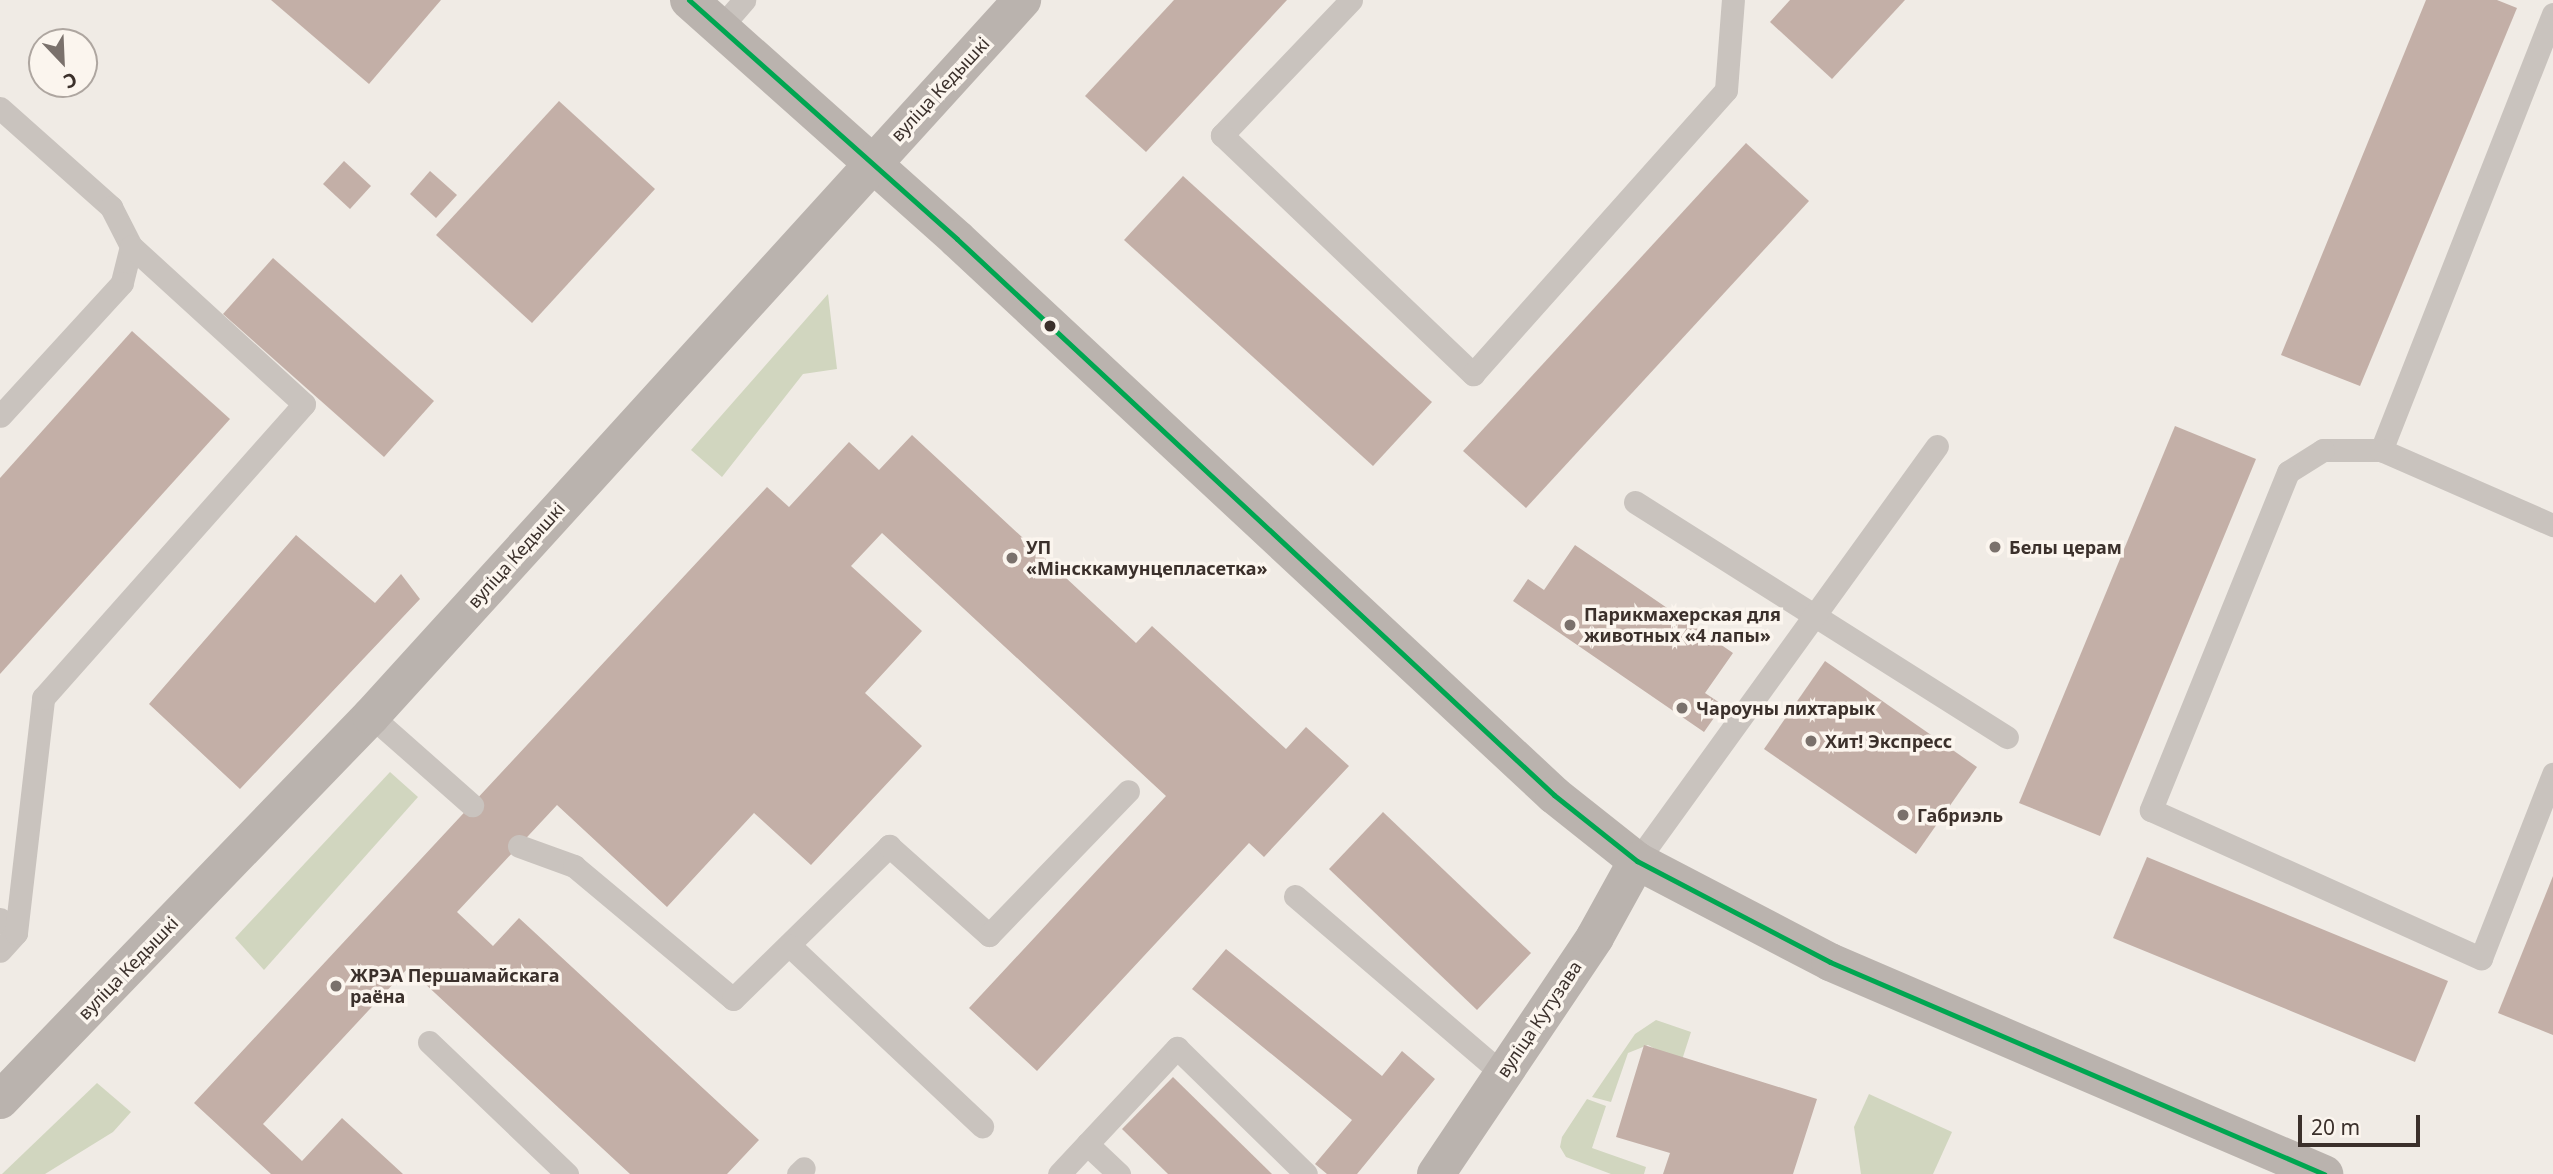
<!DOCTYPE html>
<meta charset="utf-8">
<style>
body{margin:0}
#map{position:relative;width:2553px;height:1174px;overflow:hidden;background:#f0ebe5;font-family:"Noto Sans",sans-serif}
div>[style]{position:absolute}
[style*='--x']{left:calc(var(--x)*1px);top:calc(var(--y)*1px);width:calc(var(--w)*1px);rotate:calc(var(--a)*1deg)}
.green>*{inset:0;background:#d1d6bf}
.building>*{inset:0;background:#c3afa7}
.lane>*{height:23px;margin:-11.5px;padding:0 11.5px;transform-origin:11.5px;border-radius:11.5px;background:#c9c3be}
.secondary>*{height:38px;margin:-19px;padding:0 19px;transform-origin:19px;border-radius:19px;background:#bab3ae}
.bus-1>*{height:5px;margin:-2.5px;padding:0 2.5px;transform-origin:2.5px;border-radius:2.5px;background:#00a651}
.dots>*{width:19px;height:19px;translate:-50% -50%;box-sizing:border-box;border:4px solid #fbf5ee;border-radius:50%}
span{translate:-50% -50%;white-space:nowrap;text-align:center;line-height:1.15;-webkit-text-stroke:7px #fbf5ee;paint-order:stroke}
.street-label{font-size:18px;color:#3b302b}
.poi-label{font-size:18px;color:#3b302b;font-weight:700}
.left{translate:0 -50%;text-align:left}
.north{position:absolute;left:28px;top:28px;width:70px;height:70px;box-sizing:border-box;background:#fbf5ee;border:2px solid #aea6a0;border-radius:50%;rotate:157deg;font-size:19px;font-weight:700;line-height:28px;text-align:center;color:#3b302b}
.north::after{content:'';display:block;margin:auto;width:24px;height:32px;background:#7a716c;clip-path:polygon(50% 0,100% 100%,50% 72%,0 100%)}
.scale{position:absolute;left:2298px;top:1115px;width:122px;height:32px;box-sizing:border-box;border:4px solid #3b302b;border-top:0;padding-left:9px;font-size:21px;line-height:24px;white-space:nowrap;color:#3b302b;-webkit-text-stroke:5px #fbf5ee;paint-order:stroke}
</style>
<div id="map">
<div class="green">
<div style="clip-path:polygon(828px 294px,837px 369px,803px 374px,722px 477px,691px 450px)"></div>
<div style="clip-path:polygon(390px 772px,418px 797px,264px 970px,235px 938px)"></div>
<div style="clip-path:polygon(1656px 1020px,1691px 1032px,1681px 1063px,1648px 1045px,1628px 1053px,1611px 1102px,1592px 1097px,1635px 1034px)"></div>
<div style="clip-path:polygon(97px 1083px,131px 1112px,113px 1132px,45px 1174px,2px 1174px)"></div>
<div style="clip-path:polygon(1869px 1094px,1952px 1132px,1933px 1174px,1861px 1174px,1854px 1127px)"></div>
<div style="clip-path:polygon(1587px 1099px,1606px 1106px,1592px 1148px,1646px 1167px,1644px 1174px,1611px 1174px,1566px 1157px,1560px 1147px,1562px 1137px)"></div>
</div>
<div class="building">
<div style="clip-path:polygon(271px 0,441px 0,369px 84px)"></div>
<div style="clip-path:polygon(1174px 0,1287px 0,1146px 152px,1085px 96px)"></div>
<div style="clip-path:polygon(1790px 0,1905px 0,1832px 79px,1770px 22px)"></div>
<div style="clip-path:polygon(2426px 0,2497px 0,2517px 8px,2360px 386px,2281px 355px)"></div>
<div style="clip-path:polygon(559px 101px,655px 189px,532px 323px,436px 235px)"></div>
<div style="clip-path:polygon(1746px 143px,1809px 201px,1526px 508px,1463px 451px)"></div>
<div style="clip-path:polygon(344px 161px,371px 186px,350px 209px,323px 184px)"></div>
<div style="clip-path:polygon(430px 171px,457px 195px,436px 218px,410px 194px)"></div>
<div style="clip-path:polygon(1183px 176px,1432px 402px,1373px 466px,1124px 240px)"></div>
<div style="clip-path:polygon(273px 258px,434px 401px,384px 457px,223px 314px)"></div>
<div style="clip-path:polygon(132px 331px,230px 419px,0 674px,0 478px)"></div>
<div style="clip-path:polygon(2175px 426px,2256px 459px,2100px 836px,2019px 803px)"></div>
<div style="clip-path:polygon(912px 435px,1136px 643px,1152px 626px,1286px 749px,1306px 727px,1349px 766px,1264px 857px,1249px 843px,1037px 1071px,969px 1008px,1166px 796px,882px 533px,851px 566px,922px 631px,865px 693px,922px 746px,811px 865px,754px 813px,667px 907px,557px 805px,457px 912px,493px 946px,519px 918px,759px 1140px,727px 1174px,630px 1174px,408px 968px,263px 1124px,302px 1161px,342px 1118px,403px 1174px,271px 1174px,194px 1103px,767px 487px,789px 507px,849px 442px,879px 470px)"></div>
<div style="clip-path:polygon(296px 535px,375px 603px,401px 574px,420px 599px,240px 789px,149px 704px)"></div>
<div style="clip-path:polygon(1575px 545px,1733px 653px,1705px 693px,1723px 705px,1704px 732px,1513px 601px,1528px 579px,1544px 590px)"></div>
<div style="clip-path:polygon(1825px 661px,1977px 767px,1916px 854px,1764px 749px)"></div>
<div style="clip-path:polygon(1383px 812px,1531px 953px,1477px 1010px,1329px 869px)"></div>
<div style="clip-path:polygon(2147px 857px,2448px 981px,2415px 1062px,2113px 938px)"></div>
<div style="clip-path:polygon(2553px 876px,2553px 1035px,2498px 1013px)"></div>
<div style="clip-path:polygon(1226px 949px,1382px 1076px,1402px 1051px,1435px 1079px,1357px 1174px,1327px 1174px,1315px 1164px,1352px 1120px,1192px 989px)"></div>
<div style="clip-path:polygon(1644px 1045px,1817px 1099px,1793px 1174px,1663px 1174px,1670px 1153px,1616px 1137px)"></div>
<div style="clip-path:polygon(1173px 1077px,1272px 1174px,1168px 1174px,1122px 1129px)"></div>
</div>
<div class="lane">
<div style="--x:1351;--y:0;--w:187;--a:133.7"></div>
<div style="--x:1222;--y:135;--w:347;--a:43.6"></div>
<div style="--x:1473;--y:374;--w:380;--a:-48.3"></div>
<div style="--x:1726;--y:90;--w:90;--a:-85.6"></div>
<div style="--x:2553;--y:14;--w:469;--a:111.5"></div>
<div style="--x:2381;--y:450;--w:58;--a:180"></div>
<div style="--x:2323;--y:450;--w:41;--a:147.8"></div>
<div style="--x:2288;--y:472;--w:365;--a:112.1"></div>
<div style="--x:2151;--y:810;--w:362;--a:24.2"></div>
<div style="--x:2481;--y:958;--w:198;--a:-68.6"></div>
<div style="--x:720;--y:28;--w:37;--a:-49"></div>
<div style="--x:0;--y:108;--w:149;--a:41.7"></div>
<div style="--x:111;--y:207;--w:44;--a:62.9"></div>
<div style="--x:131;--y:246;--w:38;--a:104"></div>
<div style="--x:122;--y:283;--w:180;--a:132.5"></div>
<div style="--x:2381;--y:450;--w:188;--a:23.6"></div>
<div style="--x:1635;--y:502;--w:440;--a:32.3"></div>
<div style="--x:371;--y:716;--w:135;--a:41.4"></div>
<div style="--x:519;--y:846;--w:59;--a:20"></div>
<div style="--x:574;--y:866;--w:207;--a:39.9"></div>
<div style="--x:733;--y:999;--w:219;--a:-44.4"></div>
<div style="--x:889;--y:846;--w:134;--a:41.7"></div>
<div style="--x:989;--y:935;--w:200;--a:-46"></div>
<div style="--x:1637;--y:861;--w:512;--a:-54.14"></div>
<div style="--x:1295;--y:896;--w:274;--a:40.6"></div>
<div style="--x:0;--y:919;--w:21;--a:41"></div>
<div style="--x:16;--y:933;--w:24;--a:132"></div>
<div style="--x:16;--y:933;--w:237;--a:-83.4"></div>
<div style="--x:43;--y:698;--w:393;--a:-48.4"></div>
<div style="--x:304;--y:404;--w:234;--a:-137.6"></div>
<div style="--x:789;--y:945;--w:265;--a:43.2"></div>
<div style="--x:429;--y:1042;--w:191;--a:43.7"></div>
<div style="--x:1087;--y:1144;--w:44;--a:43.2"></div>
<div style="--x:798;--y:1174;--w:8;--a:-45"></div>
<div style="--x:1059;--y:1174;--w:173;--a:-46.9"></div>
<div style="--x:1177;--y:1048;--w:180;--a:44.3"></div>
</div>
<div class="secondary">
<div style="--x:689;--y:0;--w:359;--a:41.7"></div>
<div style="--x:957;--y:239;--w:816;--a:42.96"></div>
<div style="--x:1554;--y:795;--w:106;--a:38.5"></div>
<div style="--x:1637;--y:861;--w:218;--a:27.6"></div>
<div style="--x:1830;--y:962;--w:538;--a:23.23"></div>
<div style="--x:0;--y:1100;--w:534;--a:-45.99"></div>
<div style="--x:371;--y:716;--w:968;--a:-47.72"></div>
<div style="--x:1436;--y:1174;--w:285;--a:-56.1"></div>
<div style="--x:1595;--y:937;--w:87;--a:-61.1"></div>
</div>
<div class="bus-1">
<div style="--x:689;--y:0;--w:359;--a:41.7"></div>
<div style="--x:957;--y:239;--w:816;--a:42.96"></div>
<div style="--x:1554;--y:795;--w:106;--a:38.5"></div>
<div style="--x:1637;--y:861;--w:218;--a:27.6"></div>
<div style="--x:1830;--y:962;--w:538;--a:23.23"></div>
</div>
<div class="dots">
<div style="left:1050px;top:326px;background:#3b302b"></div>
<div style="left:1995px;top:547px;background:#7a716c"></div>
<div style="left:1012px;top:558px;background:#7a716c"></div>
<div style="left:1570px;top:625px;background:#7a716c"></div>
<div style="left:1682px;top:708px;background:#7a716c"></div>
<div style="left:1811px;top:741px;background:#7a716c"></div>
<div style="left:1903px;top:815px;background:#7a716c"></div>
<div style="left:336px;top:986px;background:#7a716c"></div>
</div>
<div class="street-label">
<span style="left:940px;top:89px;rotate:-47deg">вуліца Кедышкі</span>
<span style="left:516px;top:555px;rotate:-48deg">вуліца Кедышкі</span>
<span style="left:128px;top:968px;rotate:-46deg">вуліца Кедышкі</span>
<span style="left:1539px;top:1019px;rotate:-56deg">вуліца Кутузава</span>
</div>
<div class="poi-label">
<span class="left" style="left:2009px;top:547px">Белы церам</span>
<span class="left" style="left:1026px;top:558px">УП<br>«Мінсккамунцепласетка»</span>
<span class="left" style="left:1584px;top:625px">Парикмахерская для<br>животных «4 лапы»</span>
<span class="left" style="left:1696px;top:708px">Чароуны лихтарык</span>
<span class="left" style="left:1825px;top:741px">Хит! Экспресс</span>
<span class="left" style="left:1917px;top:815px">Габриэль</span>
<span class="left" style="left:350px;top:986px">ЖРЭА Першамайскага<br>раёна</span>
</div>
<div class="north">С</div>
<div class="scale">20 m</div>
</div>
